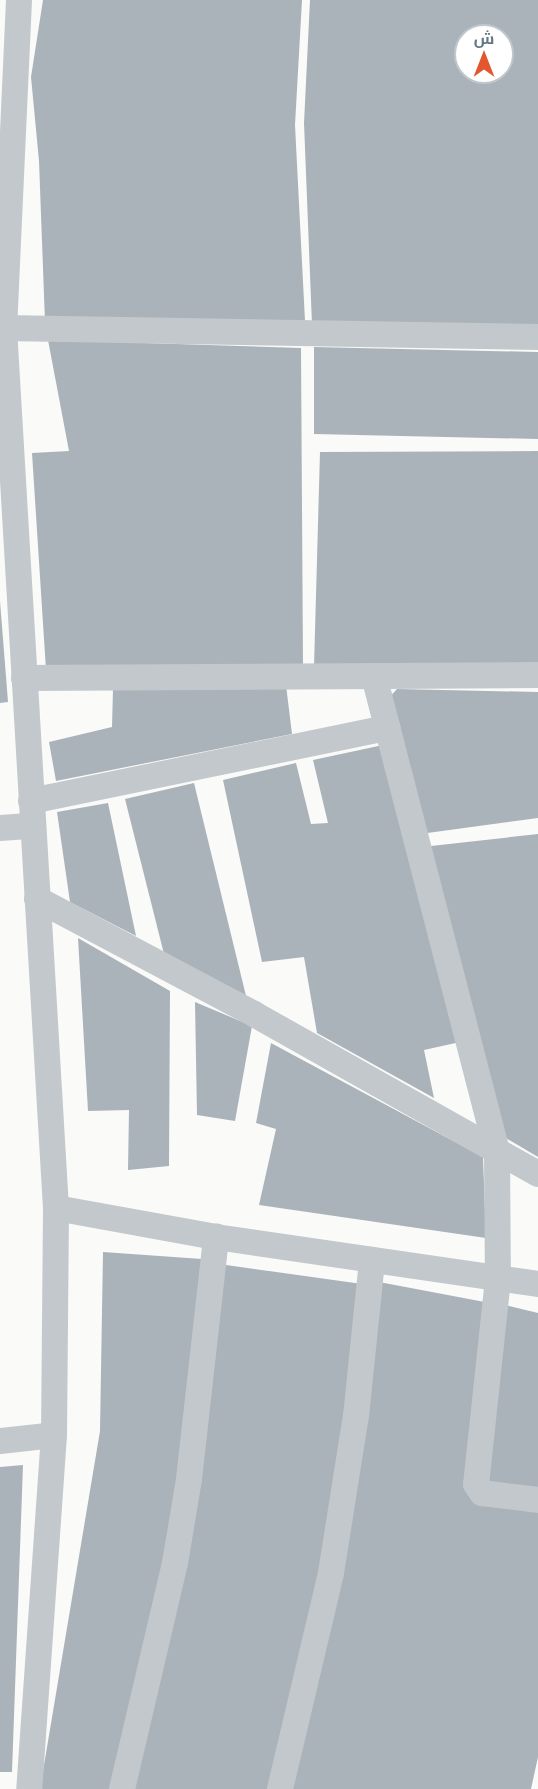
<!DOCTYPE html>
<meta charset="utf-8">
<style>
body{margin:0}
#map{position:relative;width:538px;height:1789px;overflow:hidden;background:#fafaf8;font-family:Ubuntu,Cairo,sans-serif}
div>[style]{position:absolute}
[style*='--x']{left:calc(var(--x)*1px);top:calc(var(--y)*1px);width:calc(var(--w)*1px);rotate:calc(var(--a)*1deg)}
.building>*{inset:0;background:#aab3b9}
.minor>*{height:26px;margin:-13px;padding:0 13px;transform-origin:13px;border-radius:13px;background:#c3c8cc}
span{translate:-50% -50%;white-space:nowrap;text-align:center;line-height:1.15;-webkit-text-stroke:6px #fff;paint-order:stroke}
.north{position:absolute;left:454px;top:24px;width:60px;height:60px;box-sizing:border-box;background:#fff;border:2px solid #c1c8cd;border-radius:50%;rotate:0deg;font-size:16px;font-weight:700;line-height:24px;text-align:center;color:#657683}
.north::after{content:'';display:block;margin:auto;width:21px;height:27px;background:#e4572e;clip-path:polygon(50% 0,100% 100%,50% 72%,0 100%)}
</style>
<div id="map">
<div class="building">
<div style="clip-path:polygon(43px 0,302px 0,295px 125px,305px 321px,45px 322px,39px 161px,31px 77px)"></div>
<div style="clip-path:polygon(evenodd,310px 0,538px 0,538px 328px,312px 325px,304px 123px,310px 0,466px 36px,502px 36px,502px 72px,466px 72px,466px 36px)"></div>
<div style="clip-path:polygon(48px 340px,301px 348px,303px 664px,46px 670px,32px 453px,69px 451px)"></div>
<div style="clip-path:polygon(314px 347px,538px 352px,538px 439px,314px 434px)"></div>
<div style="clip-path:polygon(538px 451px,538px 666px,314px 667px,320px 452px)"></div>
<div style="clip-path:polygon(0 601px,8px 702px,0 703px)"></div>
<div style="clip-path:polygon(286px 685px,292px 734px,56px 781px,49px 742px,112px 727px,113px 689px)"></div>
<div style="clip-path:polygon(397px 689px,538px 692px,538px 818px,420px 834px,387px 700px)"></div>
<div style="clip-path:polygon(383px 745px,460px 1042px,424px 1050px,434px 1098px,317px 1033px,304px 957px,262px 962px,223px 780px,296px 763px,311px 824px,328px 823px,313px 760px)"></div>
<div style="clip-path:polygon(194px 783px,247px 1000px,164px 954px,125px 799px)"></div>
<div style="clip-path:polygon(108px 803px,136px 936px,70px 902px,57px 812px)"></div>
<div style="clip-path:polygon(538px 834px,538px 1157px,499px 1134px,422px 847px)"></div>
<div style="clip-path:polygon(78px 938px,170px 991px,169px 1166px,128px 1170px,129px 1110px,88px 1111px)"></div>
<div style="clip-path:polygon(195px 1002px,252px 1026px,235px 1121px,197px 1115px)"></div>
<div style="clip-path:polygon(271px 1043px,483px 1157px,486px 1238px,259px 1205px,276px 1129px,256px 1123px)"></div>
<div style="clip-path:polygon(103px 1252px,202px 1259px,168px 1568px,115px 1789px,40px 1789px,100px 1431px)"></div>
<div style="clip-path:polygon(219px 1264px,362px 1284px,337px 1503px,274px 1789px,129px 1789px)"></div>
<div style="clip-path:polygon(379px 1282px,490px 1303px,473px 1502px,538px 1510px,538px 1757px,531px 1789px,292px 1789px)"></div>
<div style="clip-path:polygon(505px 1305px,538px 1313px,538px 1494px,483px 1488px)"></div>
<div style="clip-path:polygon(23px 1465px,12px 1772px,0 1772px,0 1467px)"></div>
</div>
<div class="minor">
<div style="--x:19;--y:0;--w:328;--a:92.6"></div>
<div style="--x:4;--y:328;--w:534;--a:0.97"></div>
<div style="--x:0;--y:328;--w:4;--a:0"></div>
<div style="--x:4;--y:328;--w:882;--a:86.62"></div>
<div style="--x:56;--y:1208;--w:227;--a:90.5"></div>
<div style="--x:54;--y:1435;--w:355;--a:94"></div>
<div style="--x:374;--y:676;--w:491;--a:75.5"></div>
<div style="--x:497;--y:1151;--w:128;--a:89.6"></div>
<div style="--x:498;--y:1279;--w:206;--a:96.1"></div>
<div style="--x:476;--y:1484;--w:11;--a:56"></div>
<div style="--x:482;--y:1493;--w:56;--a:7.1"></div>
<div style="--x:24;--y:678;--w:514;--a:-0.33"></div>
<div style="--x:31;--y:801;--w:364;--a:-11.6"></div>
<div style="--x:0;--y:828;--w:32;--a:-4"></div>
<div style="--x:37;--y:899;--w:246;--a:27.9"></div>
<div style="--x:254;--y:1014;--w:326;--a:29.4"></div>
<div style="--x:56;--y:1208;--w:163;--a:10.3"></div>
<div style="--x:216;--y:1237;--w:325;--a:8.3"></div>
<div style="--x:0;--y:1441;--w:54;--a:-6.3"></div>
<div style="--x:122;--y:1789;--w:232;--a:-76.8"></div>
<div style="--x:175;--y:1563;--w:85;--a:-80.5"></div>
<div style="--x:189;--y:1479;--w:244;--a:-83.6"></div>
<div style="--x:280;--y:1789;--w:222;--a:-76.7"></div>
<div style="--x:331;--y:1573;--w:159;--a:-81"></div>
<div style="--x:356;--y:1416;--w:157;--a:-84.1"></div>
</div>
<div class="north">ش</div>
</div>
